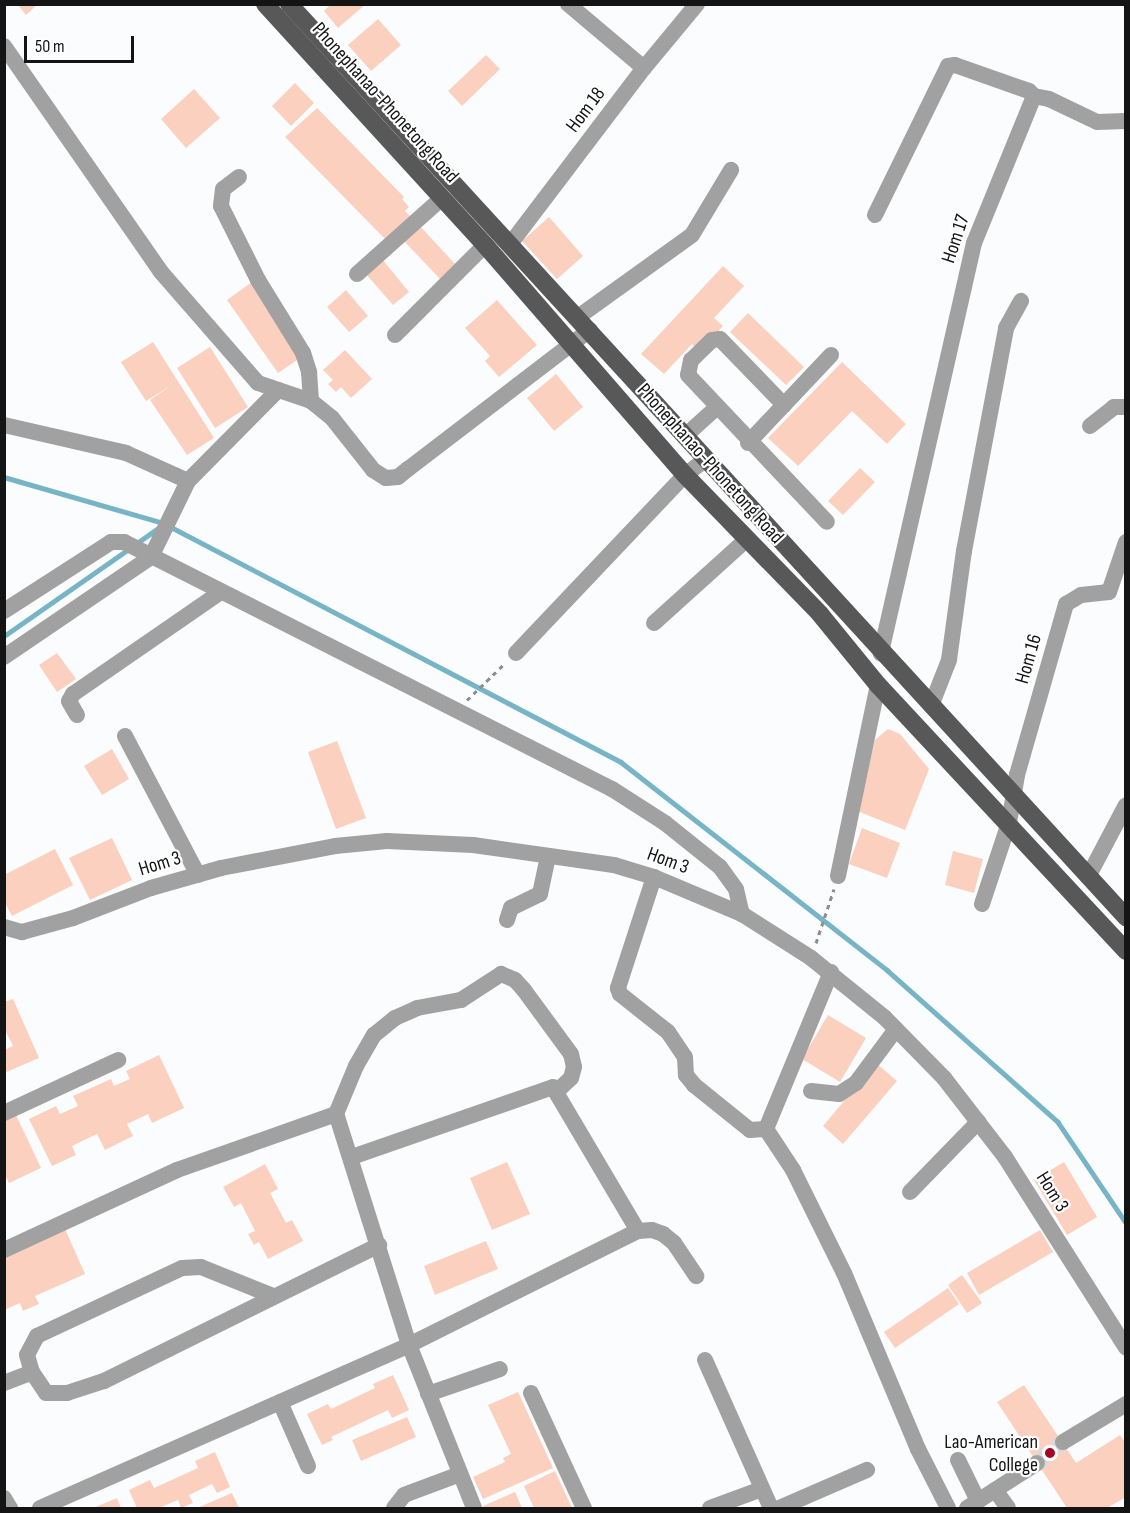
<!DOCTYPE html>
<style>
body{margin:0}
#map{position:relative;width:1130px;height:1513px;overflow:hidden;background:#fafcfd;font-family:"Sofia Sans Condensed",sans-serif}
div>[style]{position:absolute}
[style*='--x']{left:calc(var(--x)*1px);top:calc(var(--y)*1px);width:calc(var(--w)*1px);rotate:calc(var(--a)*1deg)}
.stream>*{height:4.5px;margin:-2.25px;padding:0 2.25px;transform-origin:2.25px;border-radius:2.25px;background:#77b4c5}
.building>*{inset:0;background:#fbd0bf}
.minor-tunnel>*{height:16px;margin-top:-8px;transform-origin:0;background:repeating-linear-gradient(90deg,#d8d9da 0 16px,transparent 0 24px)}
.path>*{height:3px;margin-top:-1.5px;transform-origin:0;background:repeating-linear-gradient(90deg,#8c8d8e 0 4.5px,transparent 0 9px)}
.minor>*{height:16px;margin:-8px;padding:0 8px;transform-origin:8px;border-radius:8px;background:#a2a1a1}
.major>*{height:18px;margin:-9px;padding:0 9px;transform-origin:9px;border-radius:9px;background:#595858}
.dots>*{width:16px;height:16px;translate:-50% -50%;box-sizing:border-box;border:3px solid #fff;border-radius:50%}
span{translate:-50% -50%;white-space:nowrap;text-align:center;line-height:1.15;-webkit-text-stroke:4.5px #fff;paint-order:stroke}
.street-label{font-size:20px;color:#141415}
.poi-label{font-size:20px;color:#141415}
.right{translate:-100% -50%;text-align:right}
.frame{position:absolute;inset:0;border:6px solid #141415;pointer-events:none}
.scale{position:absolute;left:24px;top:36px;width:110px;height:27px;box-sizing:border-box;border:3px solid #141415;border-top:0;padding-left:8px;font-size:18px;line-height:21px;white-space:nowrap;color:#141415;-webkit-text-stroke:4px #fff;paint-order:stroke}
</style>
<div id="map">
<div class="stream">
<div style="--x:4;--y:477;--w:166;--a:16.1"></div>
<div style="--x:171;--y:527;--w:508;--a:27.57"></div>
<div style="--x:621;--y:762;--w:338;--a:38"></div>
<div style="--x:887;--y:970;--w:229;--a:41.6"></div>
<div style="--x:1058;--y:1122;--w:122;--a:56"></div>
<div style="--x:137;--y:543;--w:24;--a:-35"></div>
<div style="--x:4;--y:636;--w:154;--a:-34.9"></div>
</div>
<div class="building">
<div style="clip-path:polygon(17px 4px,38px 4px,26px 15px)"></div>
<div style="clip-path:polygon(331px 4px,366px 4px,338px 28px,324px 11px)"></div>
<div style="clip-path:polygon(378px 19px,401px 45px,371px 71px,348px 45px)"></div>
<div style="clip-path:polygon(486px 55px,500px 69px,462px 106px,448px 91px)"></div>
<div style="clip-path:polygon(295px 83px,314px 103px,291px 126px,272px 106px)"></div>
<div style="clip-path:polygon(194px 89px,220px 118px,186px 148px,161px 119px)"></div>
<div style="clip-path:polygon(317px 108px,404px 197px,402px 199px,409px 207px,405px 211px,410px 216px,386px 240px,285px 137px)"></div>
<div style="clip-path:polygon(549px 217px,583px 256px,557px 279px,522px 241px)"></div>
<div style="clip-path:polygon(418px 224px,457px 266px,442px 281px,402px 239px)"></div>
<div style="clip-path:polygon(382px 259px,409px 292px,393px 305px,365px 273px)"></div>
<div style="clip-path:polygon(723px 266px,744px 286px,714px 318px,723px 326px,699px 352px,692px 344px,664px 374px,641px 354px)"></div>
<div style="clip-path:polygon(252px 282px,303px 356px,278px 373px,227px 300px)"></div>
<div style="clip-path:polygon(346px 290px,368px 316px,349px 332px,327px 307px)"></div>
<div style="clip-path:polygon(497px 300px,537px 345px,499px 377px,485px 361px,490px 356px,465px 328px)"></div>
<div style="clip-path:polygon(748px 313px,804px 367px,786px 385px,730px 332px)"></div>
<div style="clip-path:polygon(153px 342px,214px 438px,187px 455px,150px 400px,172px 385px,146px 401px,121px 362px)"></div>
<div style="clip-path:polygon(210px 347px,248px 407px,215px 428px,177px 368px)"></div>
<div style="clip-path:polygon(345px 350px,372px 379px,351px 398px,341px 387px,336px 392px,328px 384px,333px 380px,323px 370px)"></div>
<div style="clip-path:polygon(842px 362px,906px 424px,887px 444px,852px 411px,798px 466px,768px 438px)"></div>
<div style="clip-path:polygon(556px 374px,583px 407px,554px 431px,527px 398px)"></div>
<div style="clip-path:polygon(860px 468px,875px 482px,843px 515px,828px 501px)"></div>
<div style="clip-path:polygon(57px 653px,76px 679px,57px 692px,39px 665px)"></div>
<div style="clip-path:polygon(888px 729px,900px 734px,929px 769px,905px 830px,857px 811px,875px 740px)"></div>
<div style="clip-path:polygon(337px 741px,366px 818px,336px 829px,308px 752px)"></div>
<div style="clip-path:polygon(112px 749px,129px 779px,102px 795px,84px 766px)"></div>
<div style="clip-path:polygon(862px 828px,900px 843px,887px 878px,849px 864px)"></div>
<div style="clip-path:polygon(112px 838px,132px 880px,90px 900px,69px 858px)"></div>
<div style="clip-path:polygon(55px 849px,73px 885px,12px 916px,4px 901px,4px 875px)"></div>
<div style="clip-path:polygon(953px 851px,983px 859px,974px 893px,945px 885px)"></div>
<div style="clip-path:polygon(13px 999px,39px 1058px,4px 1073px,4px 1050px,13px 1046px,4px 1028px,4px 1002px)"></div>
<div style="clip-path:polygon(828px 1015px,866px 1038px,840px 1082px,802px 1059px)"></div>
<div style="clip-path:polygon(159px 1055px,184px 1108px,152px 1123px,148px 1114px,127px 1124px,133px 1136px,105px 1150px,97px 1134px,72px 1146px,76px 1155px,52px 1166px,29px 1119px,56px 1106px,60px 1114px,78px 1106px,73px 1096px,111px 1079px,114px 1086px,130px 1079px,126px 1071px)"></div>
<div style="clip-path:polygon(876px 1063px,897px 1081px,843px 1144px,823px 1126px)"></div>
<div style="clip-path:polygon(16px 1115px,41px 1168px,9px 1183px,4px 1173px,4px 1120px)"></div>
<div style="clip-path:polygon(507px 1162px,530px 1214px,492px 1230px,470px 1178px)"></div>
<div style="clip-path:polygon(1064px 1162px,1097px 1217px,1067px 1235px,1034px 1180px)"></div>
<div style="clip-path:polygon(265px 1164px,278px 1189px,270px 1193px,286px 1223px,292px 1220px,303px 1241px,268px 1259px,259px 1242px,254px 1245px,248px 1234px,255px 1231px,241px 1203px,234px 1207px,223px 1187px)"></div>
<div style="clip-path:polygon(65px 1229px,85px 1274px,35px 1296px,39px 1304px,23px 1311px,20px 1303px,4px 1310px,4px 1257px)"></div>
<div style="clip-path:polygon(1040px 1230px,1053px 1252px,979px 1295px,967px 1273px)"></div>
<div style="clip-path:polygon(486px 1241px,498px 1269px,435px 1295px,424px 1266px)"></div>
<div style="clip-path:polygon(962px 1275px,982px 1303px,967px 1313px,948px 1285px)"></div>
<div style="clip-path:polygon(948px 1288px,959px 1304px,895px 1348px,884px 1332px)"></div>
<div style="clip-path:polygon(393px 1375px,409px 1410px,392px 1418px,388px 1410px,331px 1437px,333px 1440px,322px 1445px,307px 1414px,328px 1404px,331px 1409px,375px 1388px,373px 1384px)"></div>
<div style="clip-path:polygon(1024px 1385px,1076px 1463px,1120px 1435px,1126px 1444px,1126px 1497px,1107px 1508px,1067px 1508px,997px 1402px)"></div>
<div style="clip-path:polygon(518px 1392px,553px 1468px,483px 1499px,473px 1477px,505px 1462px,503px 1458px,511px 1454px,488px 1405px)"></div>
<div style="clip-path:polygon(407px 1417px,416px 1437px,361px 1461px,352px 1440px)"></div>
<div style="clip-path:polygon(215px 1452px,230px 1487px,217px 1493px,212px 1484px,189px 1495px,193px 1503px,181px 1508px,178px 1500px,159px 1508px,137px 1508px,129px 1490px,150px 1480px,154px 1488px,198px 1468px,195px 1461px)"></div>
<div style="clip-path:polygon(555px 1471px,572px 1508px,534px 1508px,524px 1486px)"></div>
<div style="clip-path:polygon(515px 1492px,522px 1508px,484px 1508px,483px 1506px)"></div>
<div style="clip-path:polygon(232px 1493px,239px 1508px,197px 1508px)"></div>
<div style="clip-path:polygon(117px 1498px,121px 1508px,93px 1508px)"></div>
</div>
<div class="minor-tunnel">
<div style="--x:1037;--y:1463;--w:33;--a:-39"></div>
</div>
<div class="path">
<div style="--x:467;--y:700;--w:53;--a:-44.2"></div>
<div style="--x:816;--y:943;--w:57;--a:-71.6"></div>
</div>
<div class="minor">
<div style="--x:568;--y:4;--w:99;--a:40.1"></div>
<div style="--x:4;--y:46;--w:275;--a:55.2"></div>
<div style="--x:161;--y:272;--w:147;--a:48.9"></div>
<div style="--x:258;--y:383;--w:56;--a:18.8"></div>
<div style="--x:311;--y:401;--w:27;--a:39"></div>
<div style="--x:332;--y:418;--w:66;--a:51.7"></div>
<div style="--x:373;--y:470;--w:15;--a:32"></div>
<div style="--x:386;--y:478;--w:12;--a:-5"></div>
<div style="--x:398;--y:477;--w:13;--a:-39"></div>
<div style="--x:408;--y:469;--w:229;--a:-37.4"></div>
<div style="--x:1034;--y:96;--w:15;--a:11"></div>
<div style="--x:1049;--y:99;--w:53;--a:25.6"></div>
<div style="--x:1097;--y:122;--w:29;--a:-2"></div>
<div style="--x:239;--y:177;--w:20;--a:143"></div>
<div style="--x:223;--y:189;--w:17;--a:97"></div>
<div style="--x:221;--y:206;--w:83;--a:63.4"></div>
<div style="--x:258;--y:280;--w:86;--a:58.3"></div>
<div style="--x:303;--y:353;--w:20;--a:72"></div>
<div style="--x:309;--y:372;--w:29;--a:86"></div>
<div style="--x:875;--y:215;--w:166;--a:-63.9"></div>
<div style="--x:948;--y:66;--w:7;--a:-8"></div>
<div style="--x:955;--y:65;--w:78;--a:19.4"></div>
<div style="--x:1029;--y:91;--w:7;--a:45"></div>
<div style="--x:1034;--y:96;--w:159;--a:112.2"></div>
<div style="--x:974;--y:243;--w:421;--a:102.8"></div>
<div style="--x:511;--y:243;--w:220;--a:-52.8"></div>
<div style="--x:644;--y:68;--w:83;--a:-50.4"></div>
<div style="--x:357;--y:274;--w:114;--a:-41.8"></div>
<div style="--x:578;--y:317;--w:140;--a:-35.7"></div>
<div style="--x:692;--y:235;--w:76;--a:-59"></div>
<div style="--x:395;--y:335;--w:127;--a:-45"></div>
<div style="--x:784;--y:405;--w:92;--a:-134.1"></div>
<div style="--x:720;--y:339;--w:8;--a:173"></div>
<div style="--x:712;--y:340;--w:29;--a:136"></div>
<div style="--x:691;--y:360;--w:15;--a:101"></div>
<div style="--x:688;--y:375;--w:202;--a:46.6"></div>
<div style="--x:4;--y:425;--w:125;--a:12.9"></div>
<div style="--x:126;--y:453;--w:68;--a:24.3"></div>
<div style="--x:1090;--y:426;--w:31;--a:-38"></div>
<div style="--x:1114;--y:407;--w:12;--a:0"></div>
<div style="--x:685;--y:436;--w:42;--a:-42.1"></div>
<div style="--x:748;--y:443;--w:121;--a:-46.7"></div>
<div style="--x:4;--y:611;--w:127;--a:-32.8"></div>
<div style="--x:111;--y:542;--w:13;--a:0"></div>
<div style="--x:124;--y:542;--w:547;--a:26.85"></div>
<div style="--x:612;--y:789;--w:63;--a:32.7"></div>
<div style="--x:665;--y:823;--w:70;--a:38.7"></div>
<div style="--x:720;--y:867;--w:27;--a:54"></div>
<div style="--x:736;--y:889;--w:26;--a:77"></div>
<div style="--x:654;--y:623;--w:125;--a:-42.1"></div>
<div style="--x:516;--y:653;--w:245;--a:-46.5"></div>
<div style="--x:685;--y:475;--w:26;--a:-37"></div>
<div style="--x:4;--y:657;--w:178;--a:-34.2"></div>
<div style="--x:151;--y:557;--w:85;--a:-64"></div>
<div style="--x:188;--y:481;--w:128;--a:-45.3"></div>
<div style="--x:931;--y:706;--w:49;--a:-68.6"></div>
<div style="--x:949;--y:660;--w:110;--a:-82.2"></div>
<div style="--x:964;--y:551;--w:227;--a:-79.3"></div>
<div style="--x:1006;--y:328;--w:31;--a:-61"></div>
<div style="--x:77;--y:715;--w:16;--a:-120"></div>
<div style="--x:69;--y:701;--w:8;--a:-60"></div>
<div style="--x:73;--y:694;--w:180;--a:-34.6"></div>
<div style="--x:125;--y:736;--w:157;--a:62.3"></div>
<div style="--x:838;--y:876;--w:195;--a:-78.2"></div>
<div style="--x:654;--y:877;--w:117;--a:108"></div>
<div style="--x:618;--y:988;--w:6;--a:72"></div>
<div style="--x:620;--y:994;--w:61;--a:38.4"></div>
<div style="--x:668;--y:1032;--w:30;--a:56"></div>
<div style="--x:685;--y:1057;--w:18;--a:87"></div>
<div style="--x:686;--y:1075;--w:13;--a:51"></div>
<div style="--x:694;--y:1085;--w:72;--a:38.8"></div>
<div style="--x:750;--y:1130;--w:16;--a:-4"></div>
<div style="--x:766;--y:1129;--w:49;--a:56.6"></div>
<div style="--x:793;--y:1170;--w:115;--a:63.7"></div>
<div style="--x:844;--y:1273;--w:191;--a:67.2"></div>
<div style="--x:918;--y:1449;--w:66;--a:63"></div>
<div style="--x:1088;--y:877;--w:81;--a:-62.2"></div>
<div style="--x:982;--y:904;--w:85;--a:-71.6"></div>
<div style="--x:1009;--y:823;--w:49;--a:-80.5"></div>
<div style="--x:1017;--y:775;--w:178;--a:-74"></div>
<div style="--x:1066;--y:604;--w:17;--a:-31"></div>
<div style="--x:1081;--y:595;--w:28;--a:-6"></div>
<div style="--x:1109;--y:592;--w:53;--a:-71.2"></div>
<div style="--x:507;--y:920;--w:13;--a:-72"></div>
<div style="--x:511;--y:908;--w:32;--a:-26"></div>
<div style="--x:540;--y:894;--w:38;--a:-78"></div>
<div style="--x:4;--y:927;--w:19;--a:16"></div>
<div style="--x:22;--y:932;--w:53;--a:-15.4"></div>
<div style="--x:73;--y:918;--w:84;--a:-21"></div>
<div style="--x:151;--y:888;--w:73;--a:-15.9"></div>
<div style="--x:221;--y:868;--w:116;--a:-10.9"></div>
<div style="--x:335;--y:846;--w:52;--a:-5.5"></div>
<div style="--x:387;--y:841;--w:86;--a:2.7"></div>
<div style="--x:473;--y:845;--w:142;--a:8.1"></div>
<div style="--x:614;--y:865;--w:42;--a:16.7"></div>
<div style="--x:654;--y:877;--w:95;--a:22.8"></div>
<div style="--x:742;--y:914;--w:82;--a:32.5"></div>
<div style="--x:811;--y:958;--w:95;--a:39"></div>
<div style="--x:885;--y:1018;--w:84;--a:45.5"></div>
<div style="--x:944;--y:1078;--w:100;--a:52.3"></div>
<div style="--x:1005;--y:1157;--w:226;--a:57.6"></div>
<div style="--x:811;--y:1091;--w:28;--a:6"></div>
<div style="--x:839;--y:1094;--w:20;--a:-33"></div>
<div style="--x:856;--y:1083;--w:67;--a:-53.5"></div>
<div style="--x:4;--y:1113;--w:126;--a:-24.9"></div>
<div style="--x:766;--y:1129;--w:170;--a:-67.5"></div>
<div style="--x:910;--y:1192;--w:98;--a:-45.8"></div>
<div style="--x:638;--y:1231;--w:14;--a:-4"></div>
<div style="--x:652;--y:1230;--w:12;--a:20"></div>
<div style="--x:663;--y:1234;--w:14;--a:39"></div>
<div style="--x:674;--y:1243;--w:40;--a:56"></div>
<div style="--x:4;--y:1250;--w:191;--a:-24.8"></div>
<div style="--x:177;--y:1170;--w:169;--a:-19.4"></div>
<div style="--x:273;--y:1296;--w:78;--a:-158.1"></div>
<div style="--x:201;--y:1267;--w:19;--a:177"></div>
<div style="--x:182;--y:1268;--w:160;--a:154.9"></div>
<div style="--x:37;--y:1336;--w:21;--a:118"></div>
<div style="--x:27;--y:1355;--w:18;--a:74"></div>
<div style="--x:32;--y:1372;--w:25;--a:56"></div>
<div style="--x:46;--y:1393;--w:21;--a:0"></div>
<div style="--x:67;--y:1393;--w:39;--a:-18"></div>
<div style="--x:104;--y:1381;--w:307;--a:-26.3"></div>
<div style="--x:705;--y:1360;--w:162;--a:66"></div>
<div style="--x:4;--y:1383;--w:30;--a:-21"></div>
<div style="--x:531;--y:1393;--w:127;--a:65.3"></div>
<div style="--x:428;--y:1394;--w:76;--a:-19.1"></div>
<div style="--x:280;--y:1402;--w:70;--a:66.4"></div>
<div style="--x:1063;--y:1442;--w:74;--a:-31.1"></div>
<div style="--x:958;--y:1460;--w:46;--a:64"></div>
<div style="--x:995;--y:1490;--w:22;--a:54"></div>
<div style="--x:4;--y:1498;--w:12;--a:59"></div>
<div style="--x:40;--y:1508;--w:403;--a:-23.8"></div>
<div style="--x:409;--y:1345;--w:256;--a:-26.5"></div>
<div style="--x:638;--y:1231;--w:167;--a:-120.6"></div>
<div style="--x:553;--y:1087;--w:213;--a:160.8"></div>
<div style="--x:394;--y:1508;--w:16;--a:-52"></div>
<div style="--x:404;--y:1495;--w:60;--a:-20.6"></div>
<div style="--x:474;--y:1508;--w:175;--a:-111.7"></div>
<div style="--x:409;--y:1345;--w:242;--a:-107.5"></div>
<div style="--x:336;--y:1114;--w:52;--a:-67.4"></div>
<div style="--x:356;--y:1066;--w:36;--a:-60"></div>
<div style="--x:374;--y:1035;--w:27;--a:-39"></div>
<div style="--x:395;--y:1018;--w:24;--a:-24"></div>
<div style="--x:417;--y:1008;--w:45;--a:-10.3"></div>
<div style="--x:461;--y:1000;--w:48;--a:-33"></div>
<div style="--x:501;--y:974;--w:15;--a:23"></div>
<div style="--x:515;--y:980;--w:13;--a:48"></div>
<div style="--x:524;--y:990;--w:79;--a:53.7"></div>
<div style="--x:571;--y:1054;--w:13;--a:77"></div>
<div style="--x:574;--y:1067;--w:11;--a:105"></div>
<div style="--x:571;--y:1078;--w:18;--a:137"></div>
<div style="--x:710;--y:1508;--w:55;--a:-20.1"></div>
<div style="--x:779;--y:1508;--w:96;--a:-23.4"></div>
<div style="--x:967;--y:1508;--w:83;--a:-32.7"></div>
</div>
<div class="major">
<div style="--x:265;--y:4;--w:326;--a:47.6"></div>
<div style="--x:485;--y:245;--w:305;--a:49"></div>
<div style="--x:685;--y:475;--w:194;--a:45.8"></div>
<div style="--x:820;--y:614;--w:92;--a:50.8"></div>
<div style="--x:878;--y:685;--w:364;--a:47"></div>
<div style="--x:289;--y:4;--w:1239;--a:47.49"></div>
</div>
<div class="dots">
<div style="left:1050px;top:1453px;background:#a30625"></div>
</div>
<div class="street-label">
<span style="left:385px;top:103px;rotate:48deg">Phonephanao-Phonetong Road</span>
<span style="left:586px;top:110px;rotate:-53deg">Hom 18</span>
<span style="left:956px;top:239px;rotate:-72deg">Hom 17</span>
<span style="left:710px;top:464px;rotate:48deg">Phonephanao-Phonetong Road</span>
<span style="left:1029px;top:659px;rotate:-74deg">Hom 16</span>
<span style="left:668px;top:861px;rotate:20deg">Hom 3</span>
<span style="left:160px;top:864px;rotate:-17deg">Hom 3</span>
<span style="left:1052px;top:1192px;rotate:58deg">Hom 3</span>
</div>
<div class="poi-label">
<span class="right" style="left:1038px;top:1454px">Lao-American<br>College</span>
</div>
<div class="frame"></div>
<div class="scale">50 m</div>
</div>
